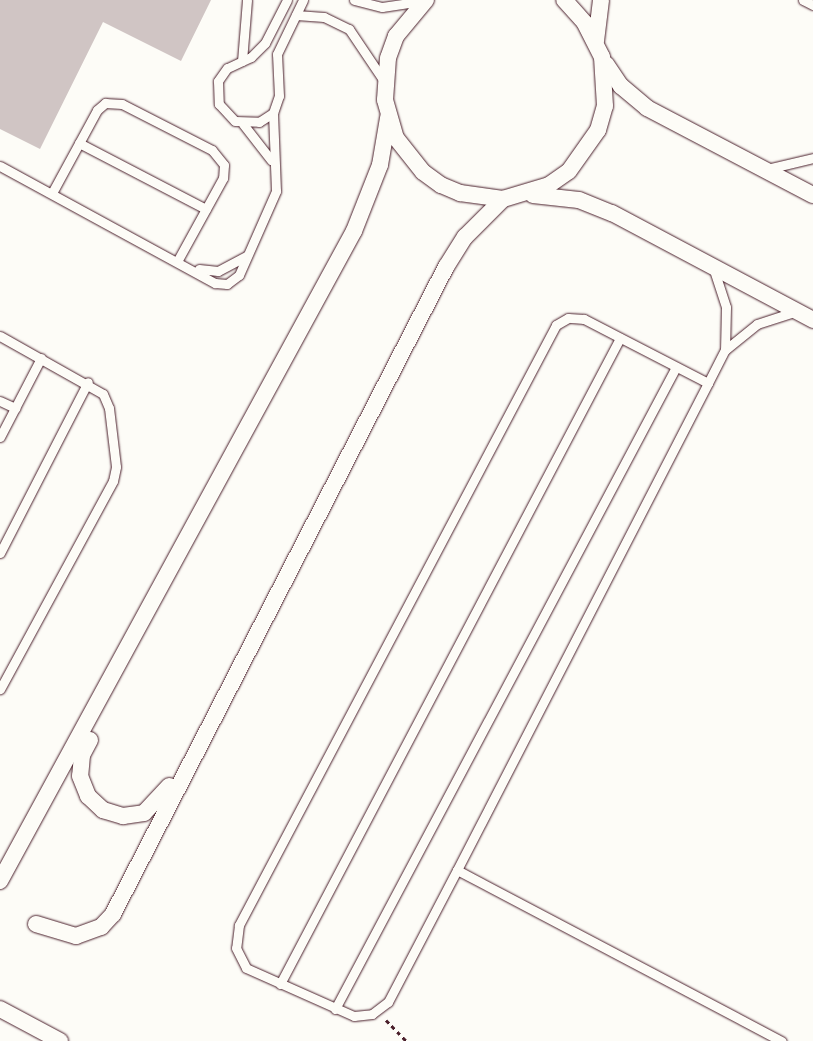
<!DOCTYPE html>
<style>
body{margin:0}
#map{position:relative;width:813px;height:1041px;overflow:hidden;background:#fdfcf7;font-family:"Indie Flower",sans-serif}
div>[style]{position:absolute}
[style*='--x']{left:calc(var(--x)*1px);top:calc(var(--y)*1px);width:calc(var(--w)*1px);rotate:calc(var(--a)*1deg)}
.building>*{inset:0;background:#d0c5c4}
.path>*{height:3px;margin-top:-1.5px;transform-origin:0;background:repeating-linear-gradient(90deg,#4a1f2b 0 4px,transparent 0 8px)}
.roads{filter:drop-shadow(0 0 1px #4a1f2b) drop-shadow(0 0 1px #4a1f2b)}
.lane>*{height:9px;margin:-4.5px;padding:0 4.5px;transform-origin:4.5px;border-radius:4.5px;background:#fdfcf7}
.street>*{height:16px;margin:-8px;padding:0 8px;transform-origin:8px;border-radius:8px;background:#fdfcf7}
span{translate:-50% -50%;white-space:nowrap;text-align:center;line-height:1.15;-webkit-text-stroke:4px #fdfcf7;paint-order:stroke}
</style>
<div id="map">
<div class="building">
<div style="clip-path:polygon(0 0,211px 0,181px 61px,103px 22px,40px 149px,0 129px)"></div>
</div>
<div class="path">
<div style="--x:386;--y:1020;--w:29;--a:46"></div>
</div>
<div class="roads">
<div class="lane">
<div style="--x:287;--y:0;--w:48;--a:117.1"></div>
<div style="--x:265;--y:43;--w:20;--a:135"></div>
<div style="--x:251;--y:57;--w:26;--a:155"></div>
<div style="--x:227;--y:68;--w:16;--a:125"></div>
<div style="--x:218;--y:81;--w:23;--a:88"></div>
<div style="--x:219;--y:104;--w:23;--a:47"></div>
<div style="--x:235;--y:121;--w:24;--a:2"></div>
<div style="--x:259;--y:122;--w:17;--a:-33"></div>
<div style="--x:273;--y:113;--w:18;--a:-71"></div>
<div style="--x:279;--y:96;--w:42;--a:-92.7"></div>
<div style="--x:277;--y:54;--w:60;--a:-64.3"></div>
<div style="--x:354;--y:0;--w:29;--a:14"></div>
<div style="--x:382;--y:7;--w:40;--a:-8.5"></div>
<div style="--x:803;--y:0;--w:11;--a:27"></div>
<div style="--x:296;--y:15;--w:28;--a:4"></div>
<div style="--x:324;--y:17;--w:28;--a:26"></div>
<div style="--x:349;--y:29;--w:63;--a:56.1"></div>
<div style="--x:242;--y:61;--w:61;--a:-85.3"></div>
<div style="--x:243;--y:124;--w:46;--a:52.1"></div>
<div style="--x:79;--y:143;--w:143;--a:27.5"></div>
<div style="--x:0;--y:166;--w:245;--a:28.6"></div>
<div style="--x:215;--y:283;--w:12;--a:5"></div>
<div style="--x:227;--y:284;--w:15;--a:-37"></div>
<div style="--x:239;--y:275;--w:92;--a:-66.2"></div>
<div style="--x:276;--y:191;--w:78;--a:-92.2"></div>
<div style="--x:767;--y:169;--w:47;--a:-13.4"></div>
<div style="--x:52;--y:193;--w:94;--a:-61.5"></div>
<div style="--x:97;--y:110;--w:11;--a:-41"></div>
<div style="--x:105;--y:103;--w:17;--a:3"></div>
<div style="--x:122;--y:104;--w:101;--a:27.1"></div>
<div style="--x:212;--y:150;--w:19;--a:51"></div>
<div style="--x:224;--y:165;--w:13;--a:94"></div>
<div style="--x:223;--y:178;--w:94;--a:118.8"></div>
<div style="--x:199;--y:269;--w:19;--a:6"></div>
<div style="--x:218;--y:271;--w:32;--a:-28"></div>
<div style="--x:714;--y:270;--w:39;--a:72"></div>
<div style="--x:726;--y:307;--w:43;--a:91.3"></div>
<div style="--x:0;--y:336;--w:118;--a:29.4"></div>
<div style="--x:103;--y:394;--w:15;--a:67"></div>
<div style="--x:109;--y:408;--w:59;--a:83.2"></div>
<div style="--x:116;--y:467;--w:14;--a:102"></div>
<div style="--x:113;--y:481;--w:237;--a:118.5"></div>
<div style="--x:708;--y:383;--w:140;--a:-152.7"></div>
<div style="--x:584;--y:319;--w:16;--a:-176"></div>
<div style="--x:568;--y:318;--w:14;--a:150"></div>
<div style="--x:556;--y:325;--w:679;--a:117.85"></div>
<div style="--x:239;--y:925;--w:23;--a:97"></div>
<div style="--x:236;--y:948;--w:22;--a:63"></div>
<div style="--x:246;--y:968;--w:118;--a:24"></div>
<div style="--x:354;--y:1016;--w:18;--a:-6"></div>
<div style="--x:372;--y:1014;--w:20;--a:-37"></div>
<div style="--x:388;--y:1002;--w:149;--a:-62.4"></div>
<div style="--x:457;--y:870;--w:548;--a:-62.73"></div>
<div style="--x:708;--y:383;--w:37;--a:-63"></div>
<div style="--x:725;--y:350;--w:41;--a:-39.1"></div>
<div style="--x:757;--y:324;--w:40;--a:-18"></div>
<div style="--x:0;--y:401;--w:17;--a:25"></div>
<div style="--x:0;--y:437;--w:89;--a:-62.6"></div>
<div style="--x:0;--y:553;--w:192;--a:-62.8"></div>
<div style="--x:457;--y:870;--w:367;--a:27.8"></div>
<div style="--x:280;--y:984;--w:730;--a:-62.24"></div>
<div style="--x:335;--y:1009;--w:727;--a:-62.02"></div>
</div>
<div class="street">
<div style="--x:426;--y:0;--w:47;--a:129.8"></div>
<div style="--x:396;--y:36;--w:23;--a:110"></div>
<div style="--x:388;--y:58;--w:42;--a:94.1"></div>
<div style="--x:385;--y:100;--w:40;--a:74"></div>
<div style="--x:396;--y:138;--w:43;--a:51.5"></div>
<div style="--x:423;--y:172;--w:22;--a:36"></div>
<div style="--x:441;--y:185;--w:21;--a:23"></div>
<div style="--x:460;--y:193;--w:43;--a:7.9"></div>
<div style="--x:503;--y:199;--w:48;--a:-16.9"></div>
<div style="--x:549;--y:185;--w:24;--a:-35"></div>
<div style="--x:569;--y:171;--w:50;--a:-54.7"></div>
<div style="--x:598;--y:130;--w:25;--a:-74"></div>
<div style="--x:605;--y:106;--w:49;--a:-93.5"></div>
<div style="--x:602;--y:57;--w:38;--a:-117"></div>
<div style="--x:585;--y:23;--w:31;--a:-132"></div>
<div style="--x:596;--y:41;--w:41;--a:-83"></div>
<div style="--x:606;--y:64;--w:27;--a:56"></div>
<div style="--x:621;--y:86;--w:34;--a:40"></div>
<div style="--x:647;--y:108;--w:187;--a:27.7"></div>
<div style="--x:533;--y:195;--w:46;--a:6.2"></div>
<div style="--x:579;--y:200;--w:35;--a:22"></div>
<div style="--x:612;--y:213;--w:228;--a:28"></div>
<div style="--x:90;--y:740;--w:17;--a:118"></div>
<div style="--x:82;--y:755;--w:21;--a:95"></div>
<div style="--x:80;--y:776;--w:22;--a:68"></div>
<div style="--x:88;--y:796;--w:21;--a:43"></div>
<div style="--x:103;--y:810;--w:21;--a:17"></div>
<div style="--x:123;--y:816;--w:21;--a:-8"></div>
<div style="--x:144;--y:813;--w:37;--a:-47"></div>
<div style="--x:0;--y:881;--w:740;--a:-61.43"></div>
<div style="--x:354;--y:231;--w:71;--a:-68.5"></div>
<div style="--x:380;--y:165;--w:48;--a:-80.3"></div>
<div style="--x:36;--y:924;--w:42;--a:16.7"></div>
<div style="--x:76;--y:936;--w:27;--a:-20"></div>
<div style="--x:101;--y:927;--w:18;--a:-47"></div>
<div style="--x:113;--y:914;--w:728;--a:-62.77"></div>
<div style="--x:446;--y:267;--w:36;--a:-58"></div>
<div style="--x:465;--y:237;--w:54;--a:-45"></div>
<div style="--x:0;--y:1009;--w:68;--a:28.1"></div>
</div>
</div>
</div>
